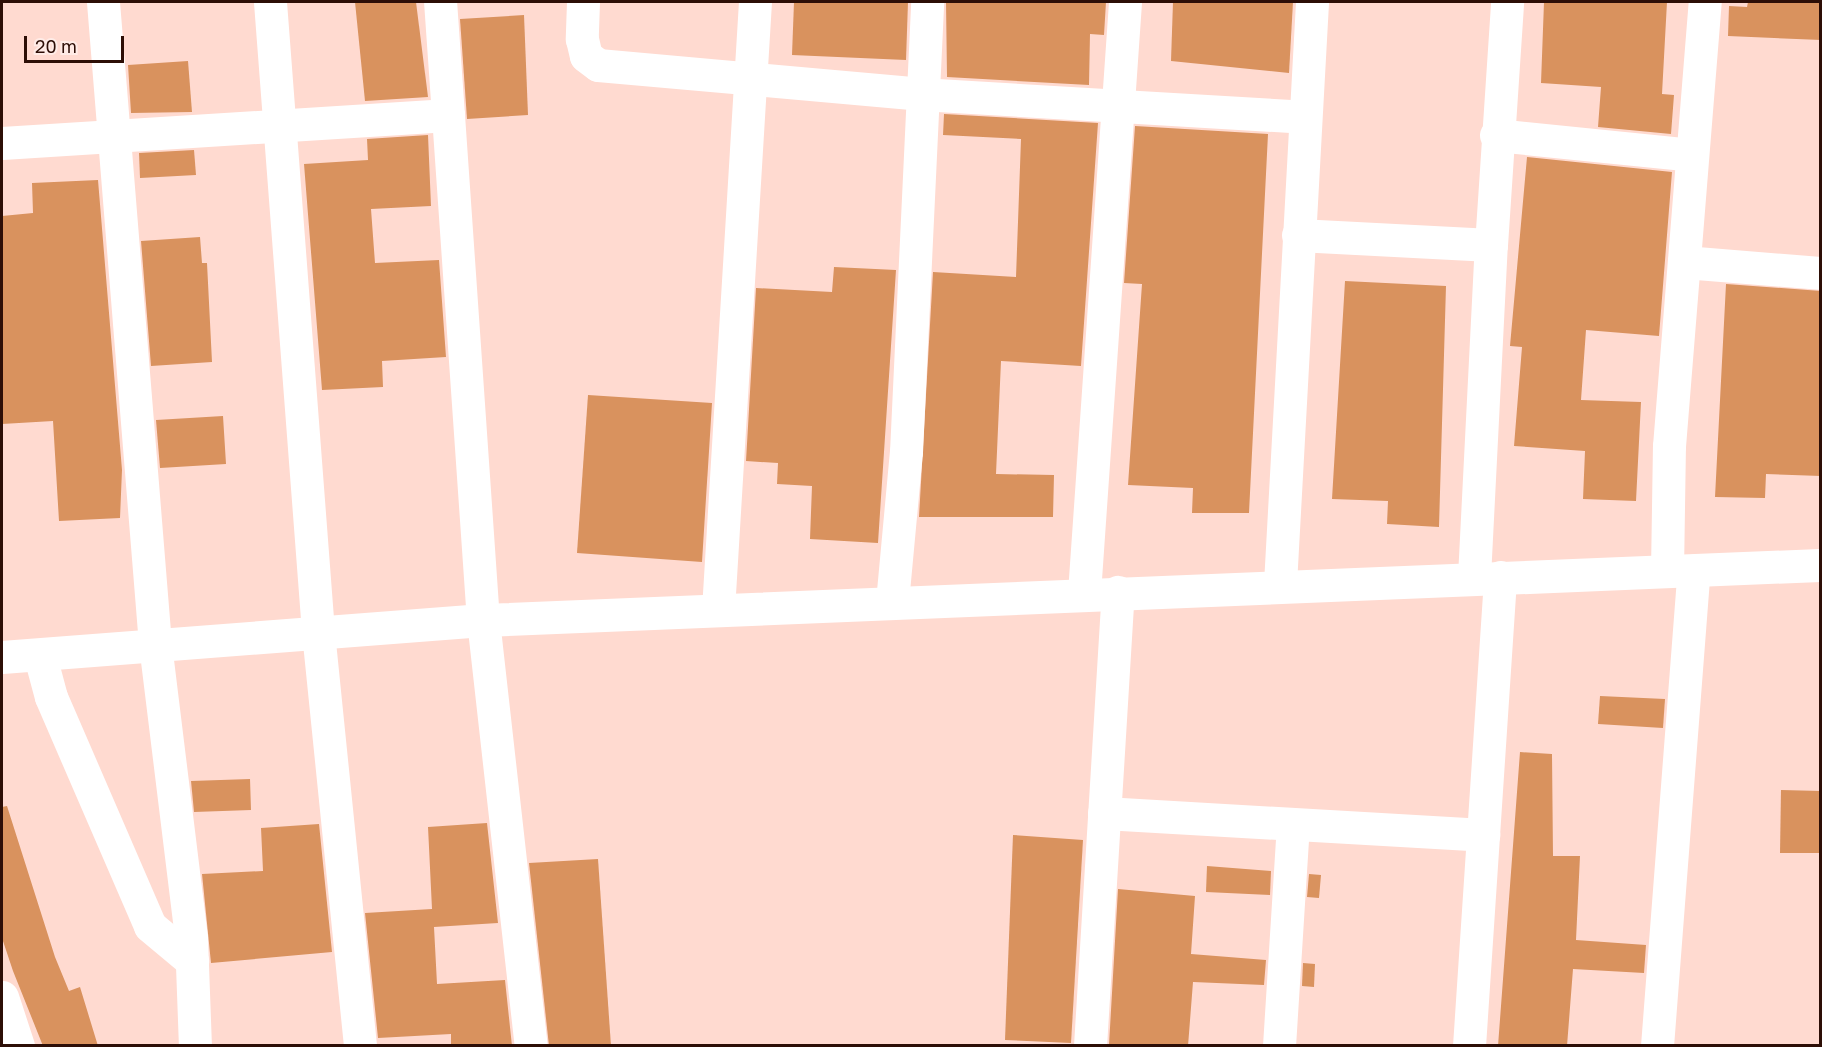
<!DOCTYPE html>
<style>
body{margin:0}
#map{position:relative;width:1822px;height:1047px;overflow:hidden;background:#ffdad0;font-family:"Golos Text",sans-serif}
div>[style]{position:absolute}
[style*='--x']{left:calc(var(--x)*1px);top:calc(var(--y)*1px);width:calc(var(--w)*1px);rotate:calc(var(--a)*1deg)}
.building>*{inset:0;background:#d9925e}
.minor>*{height:33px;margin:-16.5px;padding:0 16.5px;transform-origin:16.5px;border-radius:16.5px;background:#fff}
span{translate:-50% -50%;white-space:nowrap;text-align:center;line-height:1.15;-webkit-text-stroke:4.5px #ffece7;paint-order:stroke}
.frame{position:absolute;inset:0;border:3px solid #2d0e06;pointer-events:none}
.scale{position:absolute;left:24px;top:36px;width:100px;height:27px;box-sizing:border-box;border:3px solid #2d0e06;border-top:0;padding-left:8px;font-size:18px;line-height:21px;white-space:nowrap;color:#2d0e06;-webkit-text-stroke:4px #ffece7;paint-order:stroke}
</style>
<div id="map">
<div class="building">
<div style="clip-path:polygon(355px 2px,416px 2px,428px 97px,365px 101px)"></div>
<div style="clip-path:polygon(794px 2px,908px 2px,906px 60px,792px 55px)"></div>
<div style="clip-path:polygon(946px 2px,1106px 2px,1104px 35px,1090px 34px,1089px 85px,947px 77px)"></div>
<div style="clip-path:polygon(1173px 2px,1293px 2px,1289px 73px,1171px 61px)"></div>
<div style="clip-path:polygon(1544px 2px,1667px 2px,1662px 94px,1674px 95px,1671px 134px,1598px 127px,1601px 87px,1541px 83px)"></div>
<div style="clip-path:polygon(1748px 2px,1821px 2px,1821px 40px,1728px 36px,1729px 6px,1747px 7px)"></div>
<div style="clip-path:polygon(524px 15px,528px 115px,467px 119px,460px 19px)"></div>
<div style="clip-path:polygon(188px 61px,192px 112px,131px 113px,128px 65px)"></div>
<div style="clip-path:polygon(944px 114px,1098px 123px,1081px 366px,1001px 361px,996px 474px,1054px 475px,1053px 517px,919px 517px,933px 272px,1016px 277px,1021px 139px,943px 135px)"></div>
<div style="clip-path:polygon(1135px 126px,1268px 134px,1249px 513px,1192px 513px,1193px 488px,1128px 485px,1142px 284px,1124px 283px)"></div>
<div style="clip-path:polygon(428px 135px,431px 206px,371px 209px,375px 263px,439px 260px,446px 357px,382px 361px,383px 387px,322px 390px,304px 164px,368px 160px,367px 139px)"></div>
<div style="clip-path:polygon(194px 150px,196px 175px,140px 178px,139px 153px)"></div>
<div style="clip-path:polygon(1527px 157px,1672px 172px,1659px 336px,1586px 330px,1581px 400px,1641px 402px,1636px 501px,1583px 499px,1585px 451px,1514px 446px,1522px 347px,1510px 346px)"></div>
<div style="clip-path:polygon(98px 180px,122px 470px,120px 518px,59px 521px,53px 421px,2px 424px,2px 216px,33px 213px,32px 183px)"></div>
<div style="clip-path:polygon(200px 237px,202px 263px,207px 263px,212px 362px,151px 366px,141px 241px)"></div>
<div style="clip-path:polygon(834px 267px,896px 270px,878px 543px,810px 539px,812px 486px,777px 484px,778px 463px,746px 461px,756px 288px,832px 292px)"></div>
<div style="clip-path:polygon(1345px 281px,1446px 286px,1439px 527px,1387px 524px,1388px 501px,1332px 499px)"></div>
<div style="clip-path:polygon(1726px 284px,1821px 291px,1821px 476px,1766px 474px,1765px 498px,1715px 497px)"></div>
<div style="clip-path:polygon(588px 395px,712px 403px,702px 562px,577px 553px)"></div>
<div style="clip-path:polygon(223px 416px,226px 464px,160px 468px,156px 420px)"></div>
<div style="clip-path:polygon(1600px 696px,1665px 699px,1663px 728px,1598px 724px)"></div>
<div style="clip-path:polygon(1520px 752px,1552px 754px,1553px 856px,1580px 856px,1576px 940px,1646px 945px,1644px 973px,1573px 969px,1567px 1046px,1498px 1046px)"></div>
<div style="clip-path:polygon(250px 779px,251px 810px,194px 812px,191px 781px)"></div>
<div style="clip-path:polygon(1781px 790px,1821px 791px,1821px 853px,1780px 853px)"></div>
<div style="clip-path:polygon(7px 806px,55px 957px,69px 991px,80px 987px,98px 1046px,43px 1046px,13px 971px,2px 938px,2px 807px)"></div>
<div style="clip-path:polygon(487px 823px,498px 923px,434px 927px,437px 984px,505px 980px,512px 1046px,451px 1046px,451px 1034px,378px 1038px,365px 913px,432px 909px,428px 827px)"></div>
<div style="clip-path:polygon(319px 824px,332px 952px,211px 963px,202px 874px,263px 871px,261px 828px)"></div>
<div style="clip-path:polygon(1013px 835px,1083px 840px,1071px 1043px,1005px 1040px)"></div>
<div style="clip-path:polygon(598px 859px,611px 1046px,549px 1046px,529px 863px)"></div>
<div style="clip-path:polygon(1207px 866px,1271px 871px,1270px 895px,1206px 892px)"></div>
<div style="clip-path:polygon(1309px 874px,1321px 875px,1319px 898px,1307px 897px)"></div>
<div style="clip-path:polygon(1118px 889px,1195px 896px,1191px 954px,1266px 960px,1264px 985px,1193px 982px,1188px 1046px,1109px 1045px)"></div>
<div style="clip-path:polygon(1303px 963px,1315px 964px,1314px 987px,1302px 986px)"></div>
</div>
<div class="minor">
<div style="--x:103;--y:2;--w:644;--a:85.37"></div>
<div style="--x:155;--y:644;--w:296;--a:83"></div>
<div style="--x:191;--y:938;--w:108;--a:87.9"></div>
<div style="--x:270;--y:2;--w:632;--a:85.64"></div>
<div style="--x:318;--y:632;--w:416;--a:84.2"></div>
<div style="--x:583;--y:2;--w:37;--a:92"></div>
<div style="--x:582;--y:39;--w:17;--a:77"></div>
<div style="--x:586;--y:56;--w:15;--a:37"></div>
<div style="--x:598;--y:65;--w:323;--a:5.1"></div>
<div style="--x:920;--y:94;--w:384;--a:3.4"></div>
<div style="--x:448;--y:115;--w:506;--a:86.04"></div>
<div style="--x:483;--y:620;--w:429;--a:83.6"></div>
<div style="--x:1496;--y:135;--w:197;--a:5.8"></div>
<div style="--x:2;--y:143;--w:447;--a:-3.6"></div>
<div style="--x:448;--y:115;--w:113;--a:-94"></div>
<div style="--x:1298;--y:235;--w:193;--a:3"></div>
<div style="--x:1491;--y:245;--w:244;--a:-86.2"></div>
<div style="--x:1684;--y:262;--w:136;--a:4.6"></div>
<div style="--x:1667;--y:571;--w:125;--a:-89.1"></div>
<div style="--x:1669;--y:446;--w:445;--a:-85.4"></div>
<div style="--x:1474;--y:577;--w:332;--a:-87.1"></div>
<div style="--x:1280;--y:584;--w:583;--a:-86.85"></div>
<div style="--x:1084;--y:593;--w:592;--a:-86.03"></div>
<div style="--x:892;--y:602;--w:151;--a:-84.7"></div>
<div style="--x:906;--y:452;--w:450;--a:-87.3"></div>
<div style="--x:718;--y:610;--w:609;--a:-86.52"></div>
<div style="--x:40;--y:656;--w:42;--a:75"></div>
<div style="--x:51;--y:697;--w:249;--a:66.6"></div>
<div style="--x:150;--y:926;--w:55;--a:39.8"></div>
<div style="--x:2;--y:657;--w:482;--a:-4.4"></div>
<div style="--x:483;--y:620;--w:1338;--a:-2.36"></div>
<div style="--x:1104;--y:813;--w:380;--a:3.3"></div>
<div style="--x:2;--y:997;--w:52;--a:71.9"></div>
<div style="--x:1090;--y:1046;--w:455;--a:-86.5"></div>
<div style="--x:1279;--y:1046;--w:222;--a:-86.4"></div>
<div style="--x:1469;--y:1046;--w:470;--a:-86.2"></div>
<div style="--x:1657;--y:1046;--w:477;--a:-85.6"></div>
</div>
<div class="frame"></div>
<div class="scale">20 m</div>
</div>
